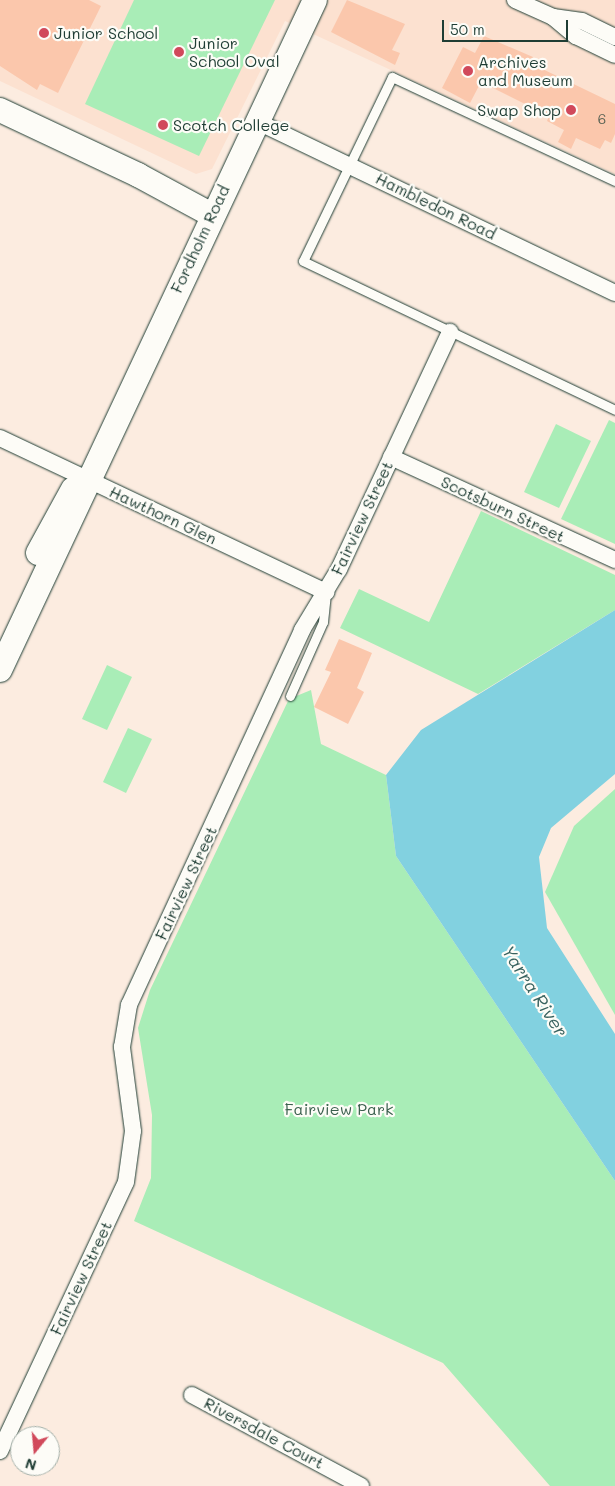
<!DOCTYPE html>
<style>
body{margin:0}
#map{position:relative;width:615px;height:1486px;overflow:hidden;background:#fcece0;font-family:Mali,sans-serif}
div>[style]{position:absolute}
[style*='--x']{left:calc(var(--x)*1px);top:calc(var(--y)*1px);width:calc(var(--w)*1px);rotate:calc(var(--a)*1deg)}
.built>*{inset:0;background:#fce1d0}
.green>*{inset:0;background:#a9edb7}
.water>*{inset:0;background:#82d1e0}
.building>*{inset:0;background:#fbc7ac}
.roads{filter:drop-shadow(0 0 1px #1f3d34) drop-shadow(0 0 1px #1f3d34)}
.lane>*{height:9px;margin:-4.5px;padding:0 4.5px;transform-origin:4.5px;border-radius:4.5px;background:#fdfcf7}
.street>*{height:16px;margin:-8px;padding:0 8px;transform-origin:8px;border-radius:8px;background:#fdfcf7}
.secondary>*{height:24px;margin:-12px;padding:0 12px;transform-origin:12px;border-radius:12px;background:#fdfcf7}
.dots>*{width:14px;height:14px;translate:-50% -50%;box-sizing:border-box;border:2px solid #fdfcf7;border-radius:50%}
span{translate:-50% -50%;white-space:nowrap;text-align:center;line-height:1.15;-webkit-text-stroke:4.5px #fdfcf7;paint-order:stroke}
.number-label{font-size:14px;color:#566052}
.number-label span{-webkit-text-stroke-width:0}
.poi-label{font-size:16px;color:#1f3d34}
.left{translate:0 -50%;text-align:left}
.right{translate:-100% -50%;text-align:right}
.street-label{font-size:16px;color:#1f3d34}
.park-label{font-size:16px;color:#3b604e}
.water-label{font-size:18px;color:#38625f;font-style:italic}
.north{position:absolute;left:10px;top:1426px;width:50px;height:50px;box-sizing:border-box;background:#fdfcf7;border:1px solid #a4b0a9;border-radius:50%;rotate:197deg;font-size:14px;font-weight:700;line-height:20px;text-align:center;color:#1f3d34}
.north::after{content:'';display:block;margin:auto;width:18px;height:22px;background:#d1495b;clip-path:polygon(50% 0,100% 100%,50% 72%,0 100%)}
.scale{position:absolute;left:442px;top:20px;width:126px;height:22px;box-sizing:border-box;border:2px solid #1f3d34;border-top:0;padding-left:6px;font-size:15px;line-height:18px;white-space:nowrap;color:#1f3d34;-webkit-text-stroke:4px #fdfcf7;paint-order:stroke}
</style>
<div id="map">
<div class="built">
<div style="clip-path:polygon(0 0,615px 0,615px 174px,285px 21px,212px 169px,196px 174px,0 81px)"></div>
</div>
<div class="green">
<div style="clip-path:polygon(134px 0,275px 0,199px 156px,85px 104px)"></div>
<div style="clip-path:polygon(609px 420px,615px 423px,615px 544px,561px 519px)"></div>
<div style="clip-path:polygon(556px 424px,591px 441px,559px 508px,524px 492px)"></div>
<div style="clip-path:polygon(481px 511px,615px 575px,615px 610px,478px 694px,340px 628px,359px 589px,429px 622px)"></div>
<div style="clip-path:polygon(107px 665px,132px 677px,107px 730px,82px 719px)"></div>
<div style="clip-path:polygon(311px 690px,321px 744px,386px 775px,396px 856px,615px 1181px,615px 1486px,550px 1486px,443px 1363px,134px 1221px,151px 1178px,152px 1115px,138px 1028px,150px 990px,289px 699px)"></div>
<div style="clip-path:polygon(128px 728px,152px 739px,126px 793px,103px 782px)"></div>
<div style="clip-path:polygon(615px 789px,615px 1015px,545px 892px,574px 826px)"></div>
</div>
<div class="water">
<div style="clip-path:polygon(615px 610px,615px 774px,551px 828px,539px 857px,547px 928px,615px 1034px,615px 1181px,396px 856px,386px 775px,421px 730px)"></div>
</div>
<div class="building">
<div style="clip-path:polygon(0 0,89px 0,101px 6px,58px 93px,40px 84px,37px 90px,0 66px)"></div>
<div style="clip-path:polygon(347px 0,405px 24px,392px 50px,400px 53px,395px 65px,331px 32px)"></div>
<div style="clip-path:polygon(484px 36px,533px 57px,530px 63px,615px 104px,615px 134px,611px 143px,605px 140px,600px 149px,576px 138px,571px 149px,558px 142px,564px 130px,547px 121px,549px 116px,481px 82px,470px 103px,442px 88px,463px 47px,475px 53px)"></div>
<div style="clip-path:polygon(339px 639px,372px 653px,357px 688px,364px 692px,348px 724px,314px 707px,331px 672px,325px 670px)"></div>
</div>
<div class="roads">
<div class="lane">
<div style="--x:615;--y:181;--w:246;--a:-155"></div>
<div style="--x:392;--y:77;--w:204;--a:115.8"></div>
<div style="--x:303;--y:261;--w:346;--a:25.5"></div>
<div style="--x:290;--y:696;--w:81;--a:-66"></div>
<div style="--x:323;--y:622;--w:28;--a:-84"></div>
</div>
<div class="street">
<div style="--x:515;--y:0;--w:42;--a:24.1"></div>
<div style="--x:553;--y:17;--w:30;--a:40"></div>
<div style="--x:576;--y:36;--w:43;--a:26"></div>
<div style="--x:553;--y:17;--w:29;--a:8"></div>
<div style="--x:582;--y:21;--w:37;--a:26"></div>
<div style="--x:256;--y:121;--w:398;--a:25.6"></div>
<div style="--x:0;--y:438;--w:361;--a:25.3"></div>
<div style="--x:391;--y:457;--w:247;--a:24.7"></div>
<div style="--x:192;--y:1395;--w:192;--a:28.3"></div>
<div style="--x:0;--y:1451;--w:297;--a:-64.9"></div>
<div style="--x:126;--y:1182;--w:51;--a:-82.2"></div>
<div style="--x:133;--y:1131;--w:85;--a:-97.5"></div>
<div style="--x:122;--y:1047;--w:43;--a:-80.5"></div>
<div style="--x:129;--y:1005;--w:413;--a:-65.2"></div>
<div style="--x:302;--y:630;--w:71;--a:-58.8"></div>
<div style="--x:339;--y:569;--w:262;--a:-64.9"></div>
</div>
<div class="secondary">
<div style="--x:0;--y:110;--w:153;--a:25.2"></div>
<div style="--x:138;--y:175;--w:84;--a:28.4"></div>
<div style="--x:38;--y:553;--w:73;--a:-61.3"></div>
<div style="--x:0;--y:670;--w:740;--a:-64.82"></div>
</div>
</div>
<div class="dots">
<div style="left:44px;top:33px;background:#d1495b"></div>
<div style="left:179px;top:52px;background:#d1495b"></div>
<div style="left:468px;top:71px;background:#d1495b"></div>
<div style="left:571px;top:110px;background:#d1495b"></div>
<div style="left:163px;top:125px;background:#d1495b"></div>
</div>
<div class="number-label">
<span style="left:602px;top:119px">6</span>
</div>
<div class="poi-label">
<span class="left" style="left:54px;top:33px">Junior School</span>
<span class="left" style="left:189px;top:52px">Junior<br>School Oval</span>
<span class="left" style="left:478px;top:71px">Archives<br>and Museum</span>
<span class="right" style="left:561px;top:110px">Swap Shop</span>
<span class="left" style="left:173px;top:125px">Scotch College</span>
</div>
<div class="street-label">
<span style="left:436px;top:206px;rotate:26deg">Hambledon Road</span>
<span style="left:200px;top:239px;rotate:-65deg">Fordholm Road</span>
<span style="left:503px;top:509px;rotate:25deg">Scotsburn Street</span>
<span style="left:163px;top:515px;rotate:25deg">Hawthorn Glen</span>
<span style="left:362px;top:518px;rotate:-65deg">Fairview Street</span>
<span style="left:186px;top:883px;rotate:-65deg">Fairview Street</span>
<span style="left:81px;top:1278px;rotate:-65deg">Fairview Street</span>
<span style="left:264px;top:1433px;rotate:28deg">Riversdale Court</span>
</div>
<div class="park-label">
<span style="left:339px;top:1109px">Fairview Park</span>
</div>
<div class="water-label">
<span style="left:535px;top:991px;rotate:57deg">Yarra River</span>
</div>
<div class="north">N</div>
<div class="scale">50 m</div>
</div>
